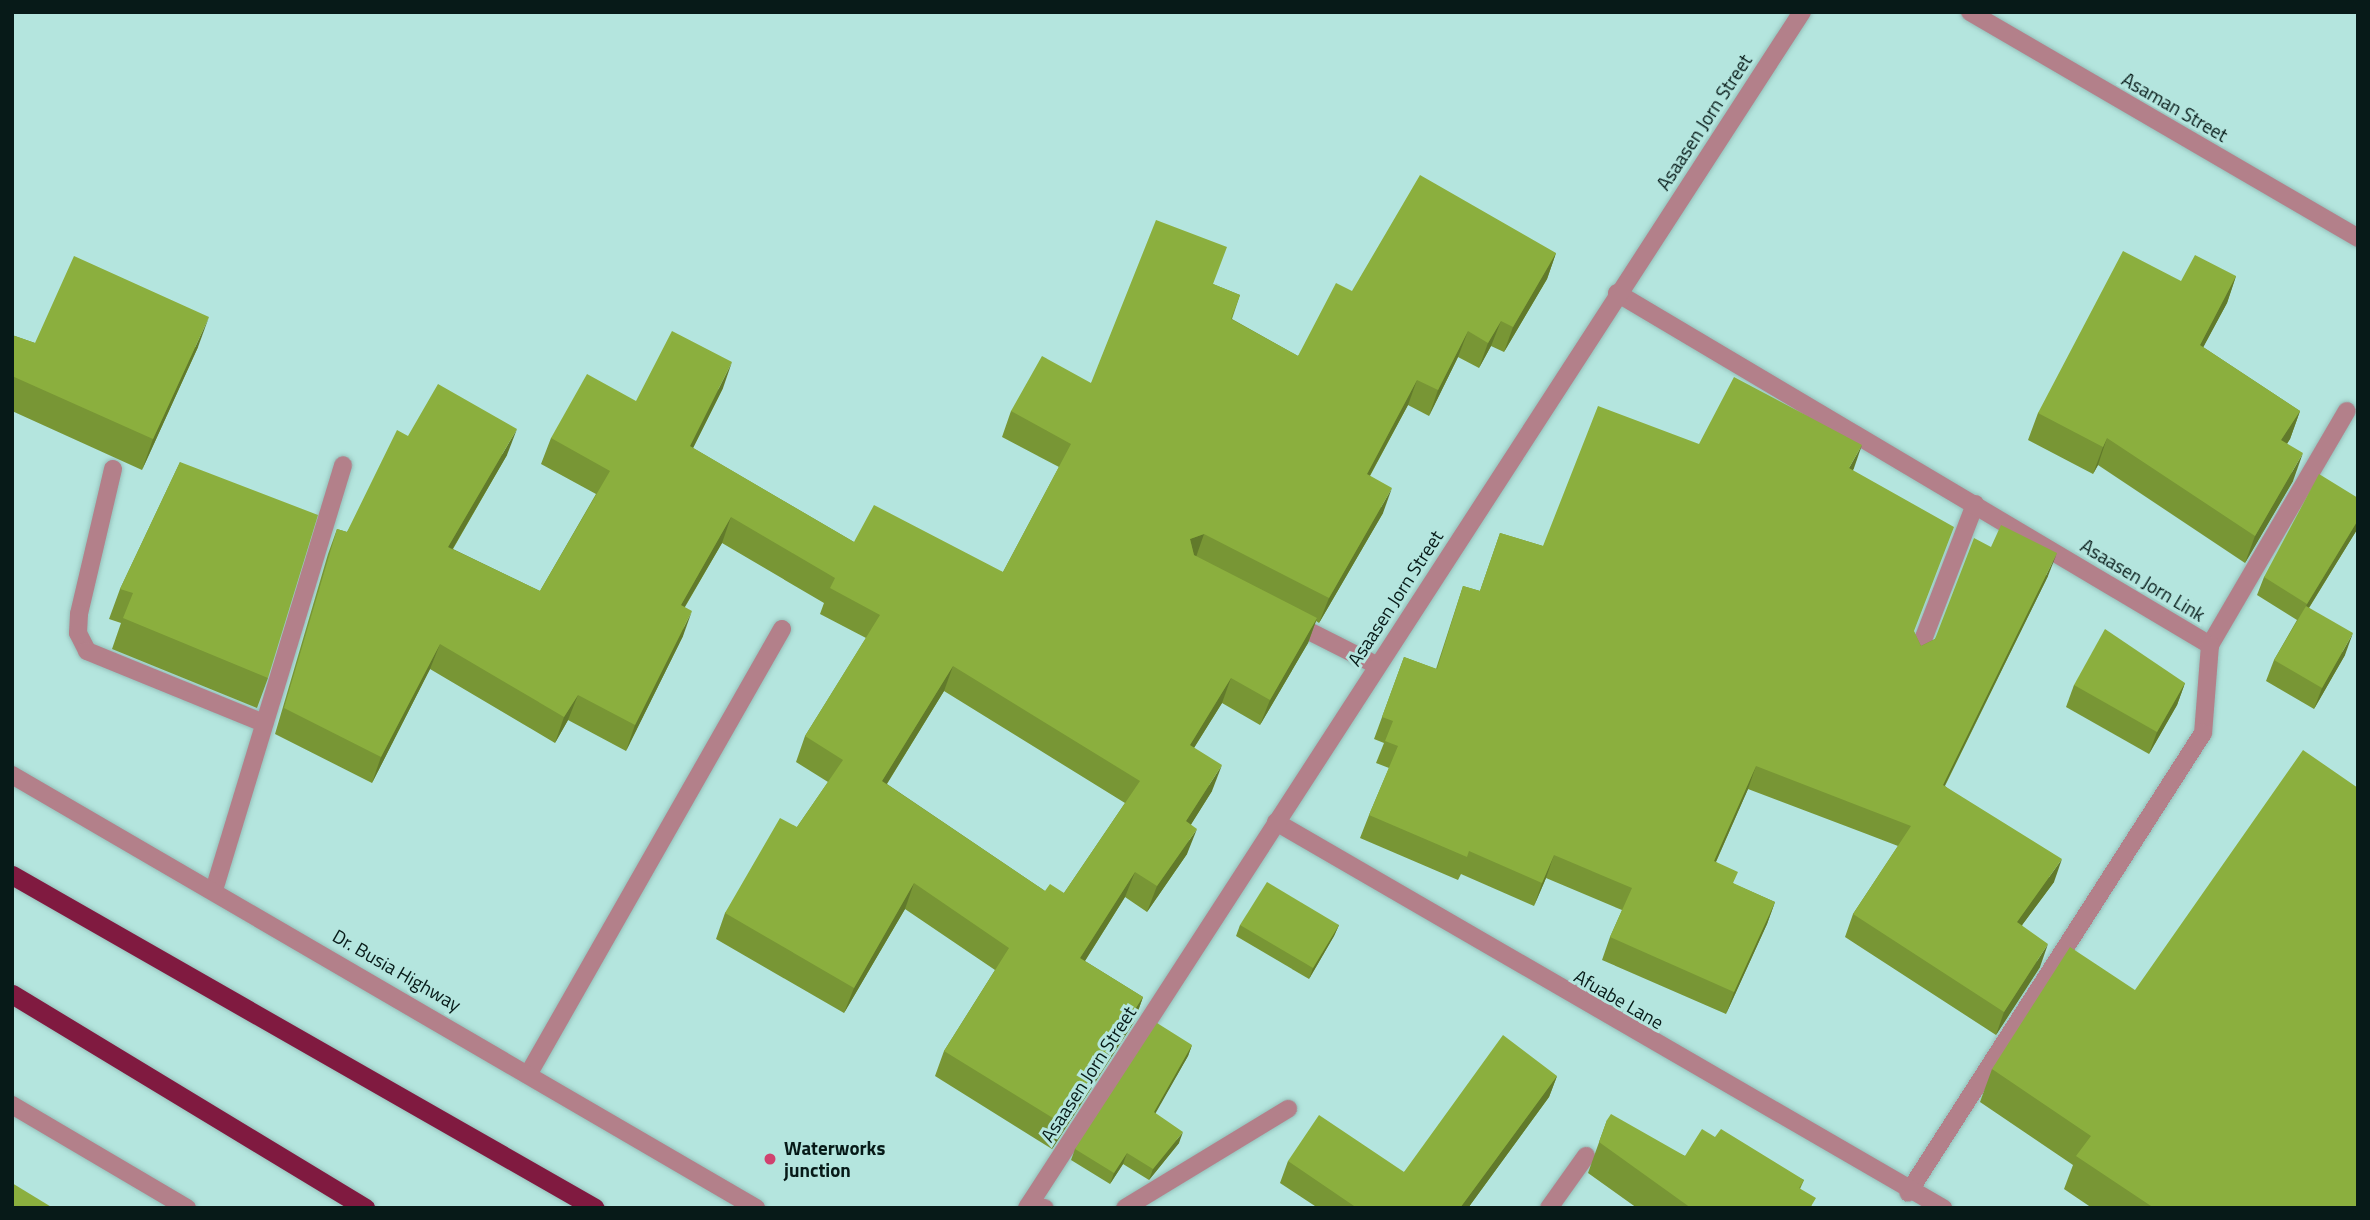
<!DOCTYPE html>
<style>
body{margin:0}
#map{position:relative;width:2370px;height:1220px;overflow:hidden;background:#b4e5de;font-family:"Titillium Web",sans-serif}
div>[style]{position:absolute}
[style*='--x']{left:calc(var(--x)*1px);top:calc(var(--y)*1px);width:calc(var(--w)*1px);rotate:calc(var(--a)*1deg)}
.roads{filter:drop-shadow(0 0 2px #95c0ba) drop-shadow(0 0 2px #95c0ba)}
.service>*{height:18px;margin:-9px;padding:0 9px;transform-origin:9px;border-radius:9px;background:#b3808a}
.minor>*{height:18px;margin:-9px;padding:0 9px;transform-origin:9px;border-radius:9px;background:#b3808a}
.tertiary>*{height:18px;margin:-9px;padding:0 9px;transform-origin:9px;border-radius:9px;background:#b3808a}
.trunk>*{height:19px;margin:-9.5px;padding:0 9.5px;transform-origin:9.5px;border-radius:9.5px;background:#801a40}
.wall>*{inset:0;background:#789635}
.shaded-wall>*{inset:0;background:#617a2b}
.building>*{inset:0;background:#8baf3e}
.dots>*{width:19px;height:19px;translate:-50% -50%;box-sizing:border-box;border:4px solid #b4e5de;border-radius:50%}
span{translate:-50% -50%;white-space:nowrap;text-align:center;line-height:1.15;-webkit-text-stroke:6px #b4e5de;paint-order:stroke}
.street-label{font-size:19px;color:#071a18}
.poi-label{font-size:19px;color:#071a18;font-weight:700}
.left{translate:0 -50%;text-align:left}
.frame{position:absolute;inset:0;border:14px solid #071a18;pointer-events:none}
</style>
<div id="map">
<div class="roads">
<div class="service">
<div style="--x:113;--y:469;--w:149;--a:103.2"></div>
<div style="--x:79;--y:614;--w:19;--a:93"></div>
<div style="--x:78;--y:633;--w:20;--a:63"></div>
<div style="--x:87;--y:651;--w:188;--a:22.2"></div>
<div style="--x:1293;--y:623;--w:93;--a:26.8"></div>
<div style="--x:2210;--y:645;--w:271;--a:-59.7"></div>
<div style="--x:1916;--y:658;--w:165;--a:-69"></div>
<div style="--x:214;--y:890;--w:444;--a:-73.1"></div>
<div style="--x:529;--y:1073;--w:511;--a:-60.32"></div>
<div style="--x:1029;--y:1205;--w:16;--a:11"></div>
<div style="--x:1125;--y:1208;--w:191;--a:-31.3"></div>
<div style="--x:1549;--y:1208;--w:64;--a:-54.6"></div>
</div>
<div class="minor">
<div style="--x:1970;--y:12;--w:449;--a:30.2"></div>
<div style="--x:1617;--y:293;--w:690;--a:30.69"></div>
<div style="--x:2210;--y:645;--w:88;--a:94.5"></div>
<div style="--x:2203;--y:733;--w:546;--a:122.67"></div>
<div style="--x:1276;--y:822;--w:771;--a:30.06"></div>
<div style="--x:1027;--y:1208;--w:1425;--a:-57.06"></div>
</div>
<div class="tertiary">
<div style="--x:12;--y:775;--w:861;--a:30.2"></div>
<div style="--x:12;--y:1105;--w:203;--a:30.5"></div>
</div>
<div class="trunk">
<div style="--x:12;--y:875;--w:671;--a:29.73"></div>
<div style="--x:12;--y:994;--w:413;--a:31.2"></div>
</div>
</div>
<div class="wall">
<div style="clip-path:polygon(evenodd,1556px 253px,1547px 279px,1504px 352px,1491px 346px,1479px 368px,1458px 357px,1429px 416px,1408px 405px,1370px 476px,1383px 513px,1319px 623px,1316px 621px,1308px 643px,1260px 725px,1222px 703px,1194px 748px,1212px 791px,1191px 824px,1187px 854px,1147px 912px,1125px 897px,1085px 961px,1143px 997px,1134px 1022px,1052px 1149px,935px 1076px,944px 1051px,995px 970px,905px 909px,844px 1013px,716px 939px,725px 913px,797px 827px,828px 782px,796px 762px,805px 736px,866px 638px,820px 614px,824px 603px,722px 543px,685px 607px,683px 636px,626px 751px,568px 720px,555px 743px,430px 669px,372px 783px,275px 734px,328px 554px,337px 529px,347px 532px,408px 436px,507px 455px,453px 549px,540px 591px,596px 494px,541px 464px,551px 438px,723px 388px,693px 448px,854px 542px,1003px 572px,1059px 467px,1002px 437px,1011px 411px,1091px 383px,1213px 284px,1240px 295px,1232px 319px,1298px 356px,1352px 291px,1556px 253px,944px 691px,1125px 803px,1064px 893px,1045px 891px,887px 784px,944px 691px)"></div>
<div style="clip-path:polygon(2236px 276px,2227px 303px,2203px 347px,2300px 411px,2290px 439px,2287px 444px,2293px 481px,2245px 563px,2098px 465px,2093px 474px,2028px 440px,2038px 413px,2181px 281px)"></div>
<div style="clip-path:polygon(12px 335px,35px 343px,198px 347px,142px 470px,12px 411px)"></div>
<div style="clip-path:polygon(1699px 444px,1854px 468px,1853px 470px,1914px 632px,1921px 646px,1935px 639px,1991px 547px,2048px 576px,1945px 786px,2054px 882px,2022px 925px,2040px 967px,1996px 1035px,1845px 937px,1853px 914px,1898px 846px,1748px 789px,1716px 862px,1734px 884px,1775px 902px,1767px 924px,1726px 1014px,1602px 960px,1610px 937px,1622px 910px,1546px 878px,1534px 906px,1461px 874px,1458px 880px,1360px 838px,1369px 815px,1389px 768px,1376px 763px,1384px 743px,1374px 739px,1404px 657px,1436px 669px,1463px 586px,1480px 591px,1500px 533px,1543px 546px)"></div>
<div style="clip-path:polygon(180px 462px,268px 678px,257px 708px,112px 649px,121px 623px,109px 619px,120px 589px)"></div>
<div style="clip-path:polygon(2358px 498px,2358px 528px,2309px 608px,2345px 655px,2314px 709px,2266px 681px,2274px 660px,2297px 620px,2257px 595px,2264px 577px)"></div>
<div style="clip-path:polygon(2185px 683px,2177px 705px,2149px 754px,2066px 707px,2074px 685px)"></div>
<div style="clip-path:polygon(1240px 925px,1339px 925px,1334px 936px,1309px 979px,1236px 936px)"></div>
<div style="clip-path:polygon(1192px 1045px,1188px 1056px,1155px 1113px,1179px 1143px,1149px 1180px,1123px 1164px,1110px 1184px,1071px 1160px,1075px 1149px)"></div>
<div style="clip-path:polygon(1992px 1069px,2358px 1208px,2092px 1208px,2064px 1189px,2073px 1165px,1980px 1102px)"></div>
<div style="clip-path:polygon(1557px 1076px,1549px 1097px,1468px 1208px,1318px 1208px,1280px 1183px,1288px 1161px,1404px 1172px)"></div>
<div style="clip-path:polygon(1607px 1120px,1685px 1156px,1715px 1137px,1804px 1180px,1800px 1189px,1813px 1208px,1637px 1208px,1588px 1173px)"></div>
</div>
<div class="shaded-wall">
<div style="clip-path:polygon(1556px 253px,1547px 279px,1504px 352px,1513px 327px)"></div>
<div style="clip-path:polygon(2236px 276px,2227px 303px,2190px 372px,2200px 345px)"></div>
<div style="clip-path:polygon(209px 317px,198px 347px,142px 470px,153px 439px)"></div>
<div style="clip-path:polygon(1501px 321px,1491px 346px,1479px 368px,1488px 343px)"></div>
<div style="clip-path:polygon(1468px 331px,1458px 357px,1429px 416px,1438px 390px)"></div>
<div style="clip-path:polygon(732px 362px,723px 388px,681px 472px,690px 446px)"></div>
<div style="clip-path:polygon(1417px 380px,1408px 405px,1357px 499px,1367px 474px)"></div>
<div style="clip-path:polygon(2300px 411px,2290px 439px,2271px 467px,2281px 440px)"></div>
<div style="clip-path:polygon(517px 429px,507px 455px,439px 572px,448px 547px)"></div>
<div style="clip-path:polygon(2107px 438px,2098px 465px,2093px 474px,2103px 447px)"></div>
<div style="clip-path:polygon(1862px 445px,1854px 468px,1841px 491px,1849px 468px)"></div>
<div style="clip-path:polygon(2303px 453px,2293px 481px,2245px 563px,2255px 536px)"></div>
<div style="clip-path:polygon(1392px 488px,1383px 513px,1319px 623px,1329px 598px)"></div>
<div style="clip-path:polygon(731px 517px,722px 543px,671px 630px,681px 605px)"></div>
<div style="clip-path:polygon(2358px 520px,2358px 528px,2300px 622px,2307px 604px)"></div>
<div style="clip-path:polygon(1204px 534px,1195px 560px,1190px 539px)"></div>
<div style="clip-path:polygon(2057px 553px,2048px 576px,1934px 807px,1943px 785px)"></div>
<div style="clip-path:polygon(692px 611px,683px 636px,626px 751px,635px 725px)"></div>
<div style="clip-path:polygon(1317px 618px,1308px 643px,1260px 725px,1270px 700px)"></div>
<div style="clip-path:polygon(2353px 633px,2345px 655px,2314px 709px,2322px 688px)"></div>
<div style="clip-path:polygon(440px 644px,430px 669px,372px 783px,381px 757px)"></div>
<div style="clip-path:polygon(953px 666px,944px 691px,873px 806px,882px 781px)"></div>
<div style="clip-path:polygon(1231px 678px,1222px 703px,1180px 770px,1190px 745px)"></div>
<div style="clip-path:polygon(2185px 683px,2177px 705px,2149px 754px,2157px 732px)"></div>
<div style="clip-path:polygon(578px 695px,568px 720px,555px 743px,564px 717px)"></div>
<div style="clip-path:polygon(1222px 765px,1212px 791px,1177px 847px,1186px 821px)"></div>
<div style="clip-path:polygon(1756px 766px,1748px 789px,1706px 884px,1714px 861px)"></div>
<div style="clip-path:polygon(1197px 829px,1187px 854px,1147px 912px,1157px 886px)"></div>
<div style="clip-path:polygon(1554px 855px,1546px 878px,1534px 906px,1542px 883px)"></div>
<div style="clip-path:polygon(2062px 859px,2054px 882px,2008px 944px,2017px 922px)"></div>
<div style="clip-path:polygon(1135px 872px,1125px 897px,1071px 983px,1080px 958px)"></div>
<div style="clip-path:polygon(914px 883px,905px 909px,844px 1013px,854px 988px)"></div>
<div style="clip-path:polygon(1775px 902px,1767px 924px,1726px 1014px,1734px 992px)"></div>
<div style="clip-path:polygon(1339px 925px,1334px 936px,1309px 979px,1313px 968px)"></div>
<div style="clip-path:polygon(2048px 944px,2040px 967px,1996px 1035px,2004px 1012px)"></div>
<div style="clip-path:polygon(1143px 997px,1134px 1022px,1052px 1149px,1061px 1123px)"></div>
<div style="clip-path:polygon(1192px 1045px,1188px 1056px,1150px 1123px,1154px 1112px)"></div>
<div style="clip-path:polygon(1557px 1076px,1549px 1097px,1468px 1208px,1460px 1208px)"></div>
<div style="clip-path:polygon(1183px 1132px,1179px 1143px,1149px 1180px,1153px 1169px)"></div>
<div style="clip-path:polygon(1127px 1153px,1123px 1164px,1110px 1184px,1114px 1173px)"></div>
</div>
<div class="building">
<div style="clip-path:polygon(evenodd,1420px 175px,1556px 253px,1513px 327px,1501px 321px,1488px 343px,1468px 331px,1438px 390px,1417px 380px,1367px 474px,1392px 488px,1329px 598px,1204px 534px,1190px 539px,1194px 555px,1317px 618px,1270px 700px,1231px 678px,1190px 745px,1222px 765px,1186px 821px,1197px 829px,1157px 886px,1135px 872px,1080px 958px,1143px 997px,1061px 1123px,944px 1051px,1009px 948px,914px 883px,854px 988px,725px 913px,780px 818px,797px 827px,843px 760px,805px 736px,880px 615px,830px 588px,835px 578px,731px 517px,681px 605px,692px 611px,635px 725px,578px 695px,564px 717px,440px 644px,381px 757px,284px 708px,337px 529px,347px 532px,397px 430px,408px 436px,438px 384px,517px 429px,448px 547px,540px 591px,610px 471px,551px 438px,587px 374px,636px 401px,672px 331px,732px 362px,690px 446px,854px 542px,874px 505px,1003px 572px,1071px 444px,1011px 411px,1042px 356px,1091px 383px,1156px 220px,1227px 247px,1213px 284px,1240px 295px,1231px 319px,1298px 356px,1336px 283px,1352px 291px,1420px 175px,953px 666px,1140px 781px,1064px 893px,1050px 884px,1045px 891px,882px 781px,953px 666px)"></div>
<div style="clip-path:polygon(2123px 251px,2181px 281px,2195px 255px,2236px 276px,2200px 345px,2300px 411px,2281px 440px,2303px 453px,2255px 536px,2107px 438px,2103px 447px,2038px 413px)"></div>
<div style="clip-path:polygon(74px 256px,209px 317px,153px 439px,12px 376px,12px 335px,35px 343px)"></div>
<div style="clip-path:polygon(1734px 377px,1862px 445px,1849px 468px,1954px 527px,1914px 631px,1921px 646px,1935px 639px,1974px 538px,1991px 547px,2001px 525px,2057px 553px,1943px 785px,2062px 859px,2017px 922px,2048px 944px,2004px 1012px,1853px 914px,1911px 826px,1756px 766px,1714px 861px,1738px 872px,1733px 883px,1775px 902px,1734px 992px,1610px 937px,1632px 888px,1554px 855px,1542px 883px,1469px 851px,1467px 857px,1369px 815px,1398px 746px,1385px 741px,1393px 721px,1382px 717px,1404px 657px,1437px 669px,1463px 586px,1480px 591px,1500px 533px,1543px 546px,1598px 406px,1699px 444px)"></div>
<div style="clip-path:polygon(180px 462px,318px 515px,268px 678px,123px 618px,133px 593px,120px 589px)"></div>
<div style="clip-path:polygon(2319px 474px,2358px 498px,2358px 520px,2307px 604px,2264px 577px)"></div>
<div style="clip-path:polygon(2306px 606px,2353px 633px,2322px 688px,2274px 660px)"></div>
<div style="clip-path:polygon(2105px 629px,2185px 683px,2157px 732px,2074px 685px)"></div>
<div style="clip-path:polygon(2303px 750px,2358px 788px,2358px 1208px,2154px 1208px,2076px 1156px,2091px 1136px,1992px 1069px,2070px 947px,2135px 990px)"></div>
<div style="clip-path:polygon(1267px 882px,1339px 925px,1313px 968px,1240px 925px)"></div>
<div style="clip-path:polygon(1157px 1023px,1192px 1045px,1154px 1112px,1183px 1132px,1153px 1169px,1127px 1153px,1114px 1173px,1075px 1149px)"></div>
<div style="clip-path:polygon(1503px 1035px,1557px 1076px,1460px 1208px,1357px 1208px,1288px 1161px,1319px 1115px,1404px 1172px)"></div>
<div style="clip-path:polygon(1611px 1114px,1685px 1156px,1702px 1129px,1715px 1137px,1721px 1129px,1804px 1180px,1799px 1188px,1816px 1198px,1810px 1208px,1691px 1208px,1599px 1142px,1607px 1120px)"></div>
<div style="clip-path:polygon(12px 1183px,53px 1208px,12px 1208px)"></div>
</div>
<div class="dots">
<div style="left:770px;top:1159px;background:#d0426f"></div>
</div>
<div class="street-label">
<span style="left:2175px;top:107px;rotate:30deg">Asaman Street</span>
<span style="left:1704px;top:122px;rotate:-57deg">Asaasen Jorn Street</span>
<span style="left:2143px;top:580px;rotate:31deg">Asaasen Jorn Link</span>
<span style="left:1395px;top:598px;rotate:-57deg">Asaasen Jorn Street</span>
<span style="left:397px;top:970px;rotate:30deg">Dr. Busia Highway</span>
<span style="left:1619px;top:999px;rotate:30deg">Afuabe Lane</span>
<span style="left:1088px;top:1074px;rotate:-57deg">Asaasen Jorn Street</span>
</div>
<div class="poi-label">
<span class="left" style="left:784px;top:1159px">Waterworks<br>junction</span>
</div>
<div class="frame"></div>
</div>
